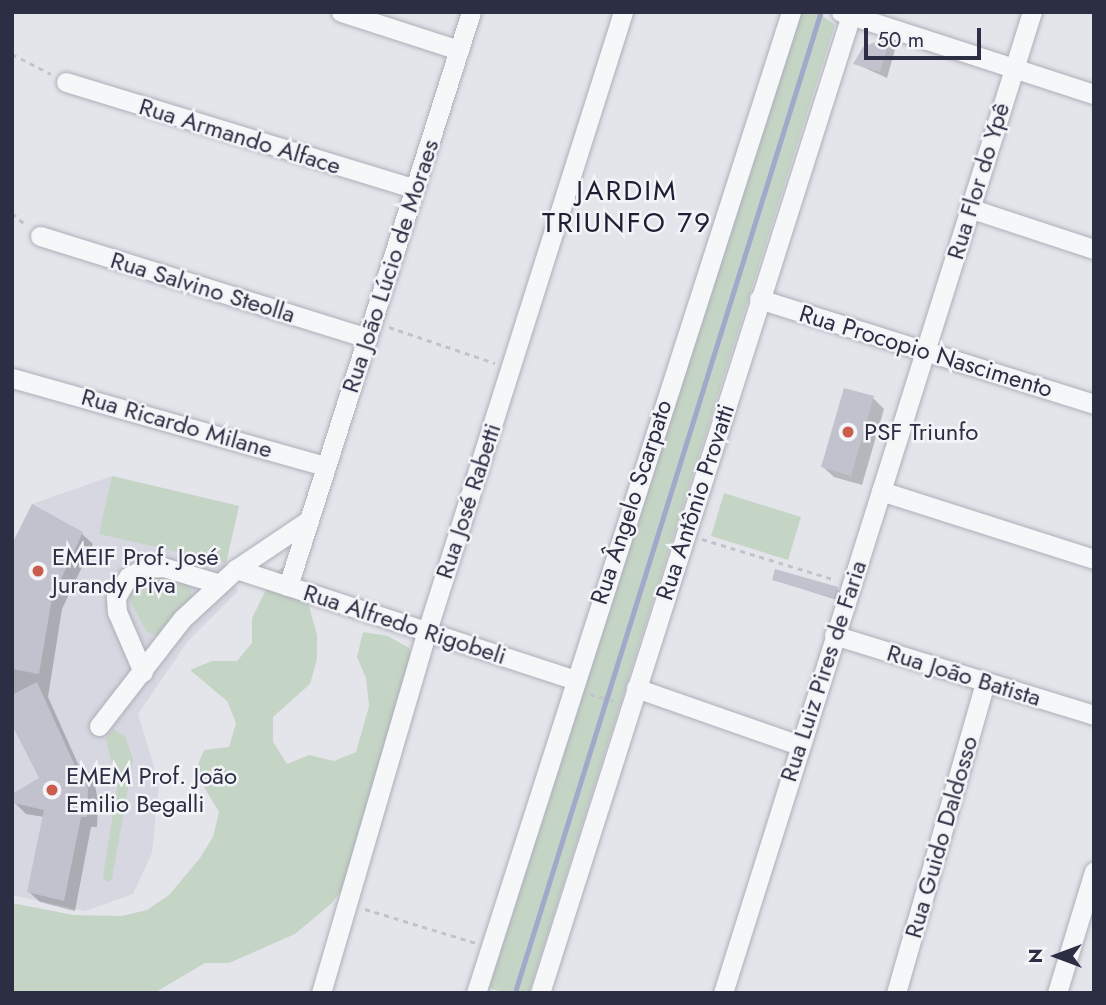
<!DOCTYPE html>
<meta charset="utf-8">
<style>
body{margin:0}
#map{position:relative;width:1106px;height:1005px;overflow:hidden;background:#e4e5eb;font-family:Jost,sans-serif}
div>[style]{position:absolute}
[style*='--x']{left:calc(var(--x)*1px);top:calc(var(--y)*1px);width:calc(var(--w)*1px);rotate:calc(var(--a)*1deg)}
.built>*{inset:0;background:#d6d7e0}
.green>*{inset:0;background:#c5d5c5}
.shadow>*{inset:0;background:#0003}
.stream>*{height:4.5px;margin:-2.25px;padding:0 2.25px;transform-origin:2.25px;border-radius:2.25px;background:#a0a9c9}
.building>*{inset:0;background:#c1c2ce}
.path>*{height:2.5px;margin-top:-1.25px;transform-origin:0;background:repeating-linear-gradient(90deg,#c1c3ca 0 5px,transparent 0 10px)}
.roads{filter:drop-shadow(0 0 2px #adaeb9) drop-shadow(0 0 2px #adaeb9)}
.minor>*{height:19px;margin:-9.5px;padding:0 9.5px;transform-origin:9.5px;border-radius:9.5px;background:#f6f7f9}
.dots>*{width:19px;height:19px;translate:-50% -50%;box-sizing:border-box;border:4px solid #f3f4f8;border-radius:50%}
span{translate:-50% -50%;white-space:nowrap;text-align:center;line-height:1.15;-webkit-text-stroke:5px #f3f4f8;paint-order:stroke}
.street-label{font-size:24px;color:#2c2e43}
.poi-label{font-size:24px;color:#2c2e43}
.left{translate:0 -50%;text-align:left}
.quarter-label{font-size:28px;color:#1e1f34;letter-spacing:2px}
.frame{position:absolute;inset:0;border:14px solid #2c2e43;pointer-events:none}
.north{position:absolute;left:1022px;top:921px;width:70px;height:70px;-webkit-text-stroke:5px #f3f4f8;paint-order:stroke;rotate:270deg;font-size:19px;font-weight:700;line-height:28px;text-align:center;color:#2c2e43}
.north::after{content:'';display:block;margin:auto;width:24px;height:32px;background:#2c2e43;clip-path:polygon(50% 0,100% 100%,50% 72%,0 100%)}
.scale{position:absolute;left:864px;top:28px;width:117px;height:32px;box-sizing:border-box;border:4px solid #2c2e43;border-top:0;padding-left:9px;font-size:21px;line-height:24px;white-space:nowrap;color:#2c2e43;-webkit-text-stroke:5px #f3f4f8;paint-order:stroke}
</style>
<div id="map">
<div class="built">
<div style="clip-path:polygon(112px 476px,239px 506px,226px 563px,238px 591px,188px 641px,138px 714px,159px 783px,152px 853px,133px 894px,85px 911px,12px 895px,12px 544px,32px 504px)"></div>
</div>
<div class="green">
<div style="clip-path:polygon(801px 12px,820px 14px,835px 25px,529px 993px,505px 993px,489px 988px)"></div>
<div style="clip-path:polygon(112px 476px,239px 506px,226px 563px,99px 534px)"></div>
<div style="clip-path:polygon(724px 493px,801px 517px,788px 560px,711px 536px)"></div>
<div style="clip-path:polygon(296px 560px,317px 635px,317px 659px,310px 684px,273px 717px,273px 742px,287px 764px,309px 755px,334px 761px,356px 752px,369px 706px,366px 678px,357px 657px,363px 632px,388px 636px,409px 648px,415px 673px,411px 722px,376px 842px,332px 903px,295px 934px,229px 963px,205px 963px,154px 993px,12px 993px,12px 903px,73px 915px,122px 916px,147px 910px,169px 895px,200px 858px,213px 837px,219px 812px,195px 772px,204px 750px,229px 747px,236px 723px,227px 701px,190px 670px,212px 661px,237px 661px,252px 643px,252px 618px,275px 572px)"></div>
<div style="clip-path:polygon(152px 575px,184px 582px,191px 588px,192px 599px,160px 637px,146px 631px,128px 597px,134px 583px)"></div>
<div style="clip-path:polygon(113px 729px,125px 736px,133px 759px,112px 879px,107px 882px,103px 877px,117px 788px,106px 738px)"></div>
</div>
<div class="shadow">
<div style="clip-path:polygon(888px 44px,895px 50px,887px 78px,856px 64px)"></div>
<div style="clip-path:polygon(873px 398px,884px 409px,862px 485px,834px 477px,823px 467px)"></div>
<div style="clip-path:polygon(82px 534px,93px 544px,62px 609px,48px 697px,79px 766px,93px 775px,98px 801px,97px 827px,91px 827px,75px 911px,40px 902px,29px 892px,44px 817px,26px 814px,15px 803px,41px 779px,12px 721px,12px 548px)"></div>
<div style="clip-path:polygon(774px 580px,837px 589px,840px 592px,837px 600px)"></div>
</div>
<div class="stream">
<div style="--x:516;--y:989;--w:1021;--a:-72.68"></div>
</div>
<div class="building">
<div style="clip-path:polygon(880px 40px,889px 42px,880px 72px,853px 64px,863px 47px)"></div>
<div style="clip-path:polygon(844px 388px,874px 396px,851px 476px,821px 467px)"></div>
<div style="clip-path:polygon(32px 504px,83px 532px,52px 598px,39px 674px,12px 669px,12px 544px)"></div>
<div style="clip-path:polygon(775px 569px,838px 587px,834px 598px,772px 580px)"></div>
<div style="clip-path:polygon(37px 682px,75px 766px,82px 763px,88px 789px,87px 817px,81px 817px,64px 901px,27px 892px,44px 810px,14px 803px,12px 794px,39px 778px,12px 725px,12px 695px)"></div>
</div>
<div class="path">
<div style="--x:12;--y:54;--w:44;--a:27.1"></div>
<div style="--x:12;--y:213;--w:18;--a:41"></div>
<div style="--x:389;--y:327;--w:112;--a:18.8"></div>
<div style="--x:702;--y:539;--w:140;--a:17"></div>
<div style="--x:590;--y:694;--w:25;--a:16"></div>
<div style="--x:365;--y:909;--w:116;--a:17"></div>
</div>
<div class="roads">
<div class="minor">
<div style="--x:341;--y:12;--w:124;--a:17.9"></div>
<div style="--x:841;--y:12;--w:266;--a:18"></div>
<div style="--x:66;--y:82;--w:365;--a:17"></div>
<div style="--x:969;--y:208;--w:132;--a:18.2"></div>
<div style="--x:40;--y:236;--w:343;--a:17.3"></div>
<div style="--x:759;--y:299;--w:351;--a:17.4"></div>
<div style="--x:12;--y:378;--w:326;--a:15.7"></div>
<div style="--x:881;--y:491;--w:224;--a:17.7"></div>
<div style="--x:236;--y:569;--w:354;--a:18.1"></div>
<div style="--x:288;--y:586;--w:602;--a:-72.32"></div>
<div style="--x:834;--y:635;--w:272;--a:17.1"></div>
<div style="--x:143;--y:672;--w:65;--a:-113.4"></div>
<div style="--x:117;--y:612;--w:15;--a:-94"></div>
<div style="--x:116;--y:597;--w:23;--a:-59"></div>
<div style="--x:128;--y:577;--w:19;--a:-28"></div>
<div style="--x:145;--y:568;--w:18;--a:-3"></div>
<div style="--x:163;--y:567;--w:59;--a:16.6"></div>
<div style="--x:636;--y:688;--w:173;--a:19.3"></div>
<div style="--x:99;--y:726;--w:135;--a:-52.2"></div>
<div style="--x:182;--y:619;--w:74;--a:-42.8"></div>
<div style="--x:236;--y:569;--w:88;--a:-33.9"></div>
<div style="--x:321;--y:993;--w:377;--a:-73.7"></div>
<div style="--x:427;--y:631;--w:649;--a:-72.43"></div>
<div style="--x:476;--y:993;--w:1030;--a:-72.2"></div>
<div style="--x:540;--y:993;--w:1029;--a:-72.36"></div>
<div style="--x:723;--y:993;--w:1029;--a:-72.52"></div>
<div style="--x:896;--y:993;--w:323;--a:-74"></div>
<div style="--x:1057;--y:993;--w:127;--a:-73.1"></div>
</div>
</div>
<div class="dots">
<div style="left:848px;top:432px;background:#ca5c4e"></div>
<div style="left:38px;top:571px;background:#ca5c4e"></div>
<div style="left:52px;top:790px;background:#ca5c4e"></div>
</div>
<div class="street-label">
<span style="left:240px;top:136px;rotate:17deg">Rua Armando Alface</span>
<span style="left:978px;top:181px;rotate:-73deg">Rua Flor do Ypê</span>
<span style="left:390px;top:266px;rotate:-72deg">Rua João Lúcio de Moraes</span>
<span style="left:203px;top:287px;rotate:17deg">Rua Salvino Steolla</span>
<span style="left:926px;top:351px;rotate:17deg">Rua Procopio Nascimento</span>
<span style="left:177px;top:423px;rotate:16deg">Rua Ricardo Milane</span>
<span style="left:468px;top:501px;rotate:-72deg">Rua José Rabetti</span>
<span style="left:631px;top:502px;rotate:-72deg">Rua Ângelo Scarpato</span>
<span style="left:695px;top:502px;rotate:-72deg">Rua Antônio Provatti</span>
<span style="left:405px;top:624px;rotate:18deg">Rua Alfredo Rigobeli</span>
<span style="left:823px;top:671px;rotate:-72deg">Rua Luiz Pires de Faria</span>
<span style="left:964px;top:675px;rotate:17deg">Rua João Batista</span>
<span style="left:941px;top:837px;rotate:-74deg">Rua Guido Daldosso</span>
</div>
<div class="poi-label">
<span class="left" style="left:864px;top:432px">PSF Triunfo</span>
<span class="left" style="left:52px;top:571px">EMEIF Prof. José<br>Jurandy Piva</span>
<span class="left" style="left:66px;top:790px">EMEM Prof. João<br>Emilio Begalli</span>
</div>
<div class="quarter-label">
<span style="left:627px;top:207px">JARDIM<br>TRIUNFO 79</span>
</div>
<div class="frame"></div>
<div class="north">N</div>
<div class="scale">50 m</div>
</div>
